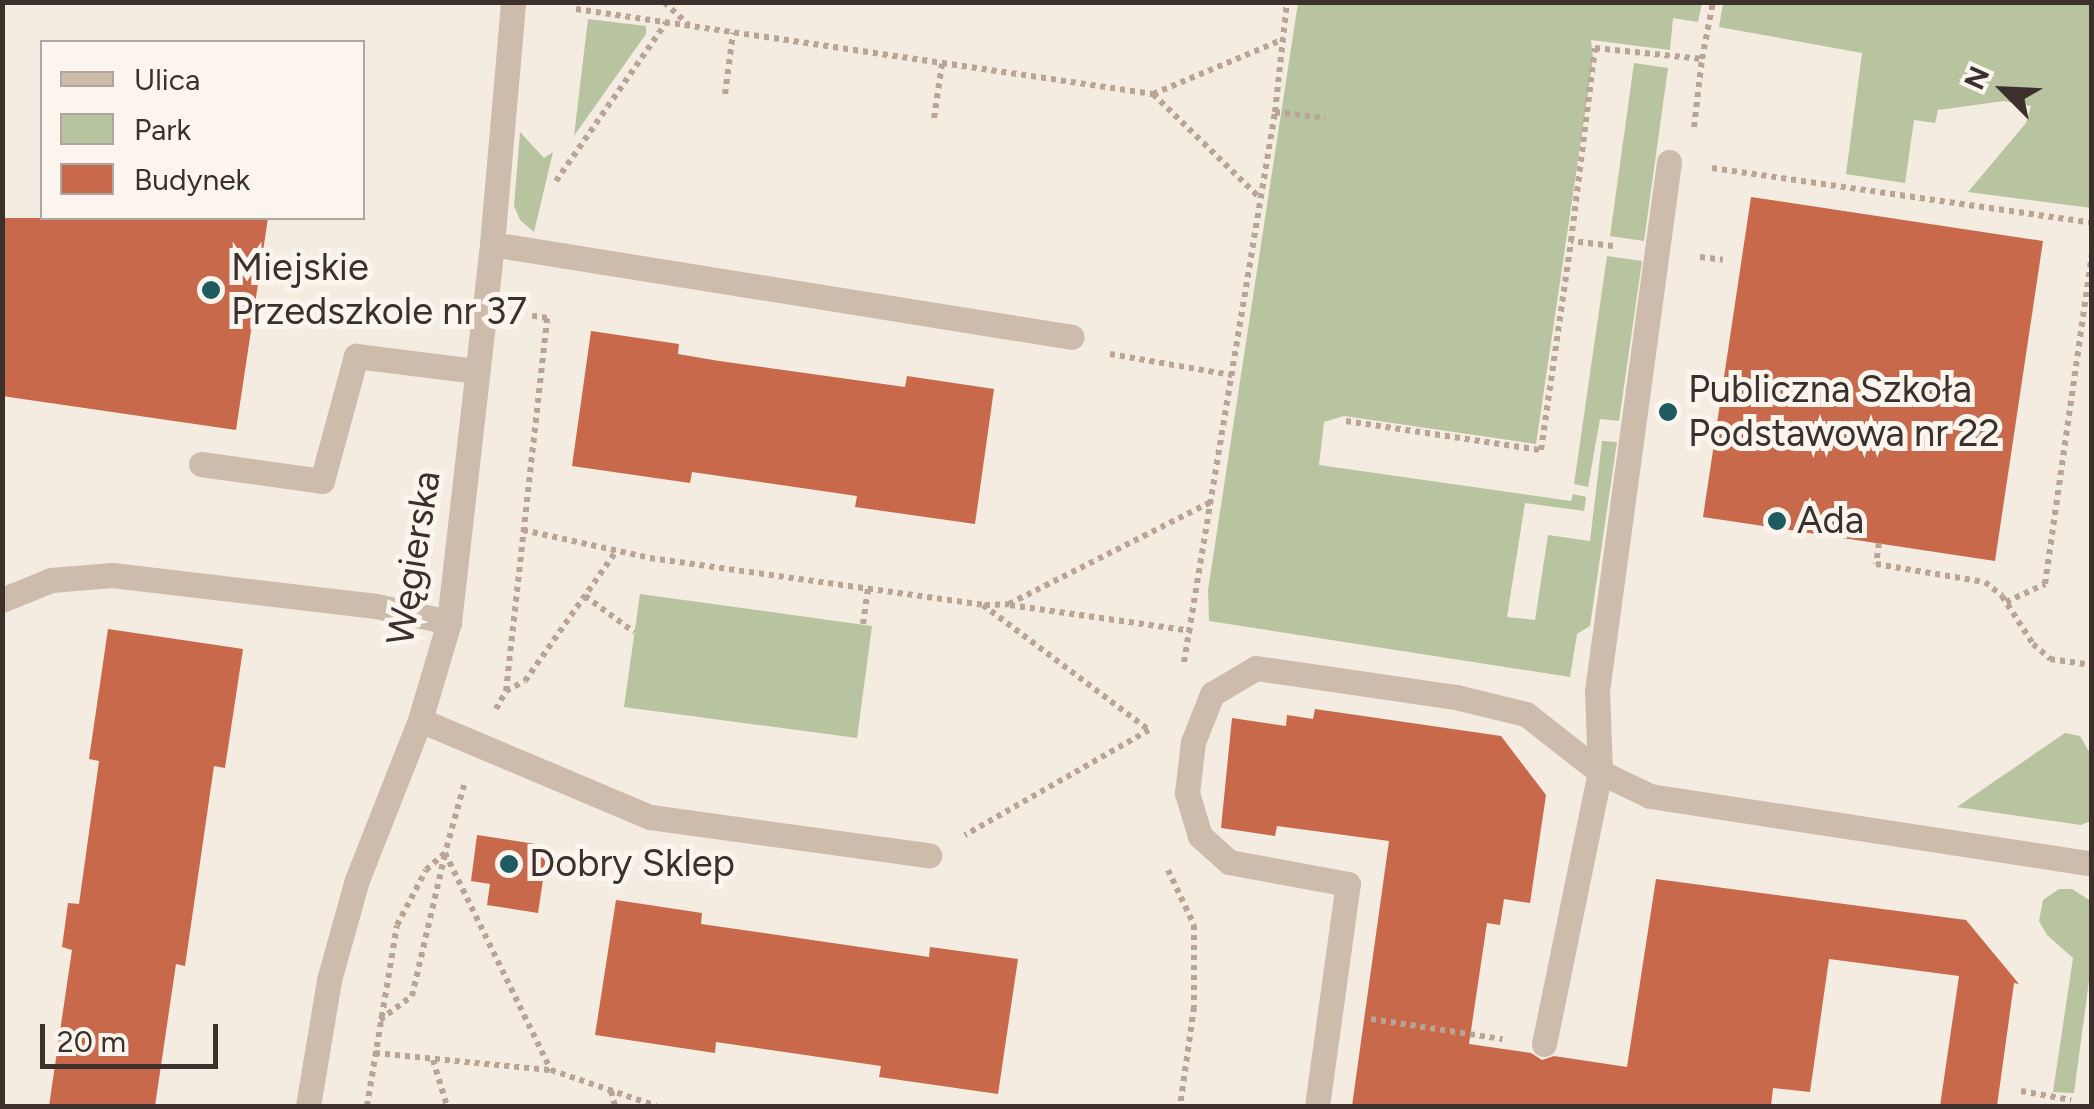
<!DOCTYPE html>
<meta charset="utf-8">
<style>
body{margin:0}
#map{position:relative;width:2094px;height:1109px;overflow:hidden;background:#f4ebe1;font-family:Figtree,sans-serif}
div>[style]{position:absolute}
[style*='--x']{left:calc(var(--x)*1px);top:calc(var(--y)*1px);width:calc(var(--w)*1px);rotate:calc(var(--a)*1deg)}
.green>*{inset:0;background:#b8c4a0}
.building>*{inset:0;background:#c8694b}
.path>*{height:6px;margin-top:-3px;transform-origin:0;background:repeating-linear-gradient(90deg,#b9a596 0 5px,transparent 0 10px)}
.lane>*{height:25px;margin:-12.5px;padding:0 12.5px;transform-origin:12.5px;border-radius:12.5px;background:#cdbbac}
.street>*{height:25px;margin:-12.5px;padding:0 12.5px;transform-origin:12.5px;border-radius:12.5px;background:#cdbbac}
.dots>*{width:28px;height:28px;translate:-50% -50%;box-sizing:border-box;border:5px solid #fbf5ee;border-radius:50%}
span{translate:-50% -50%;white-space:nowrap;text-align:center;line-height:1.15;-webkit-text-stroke:10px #fbf5ee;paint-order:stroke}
.poi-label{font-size:38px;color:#3b302b}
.left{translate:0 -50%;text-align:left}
.street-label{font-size:38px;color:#3b302b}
.frame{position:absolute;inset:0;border:5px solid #3b302b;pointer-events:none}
.legend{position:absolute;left:40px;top:40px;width:325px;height:180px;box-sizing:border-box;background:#fbf5ee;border:2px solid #aea6a0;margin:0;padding:12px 18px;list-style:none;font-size:30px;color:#3b302b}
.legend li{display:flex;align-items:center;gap:20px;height:50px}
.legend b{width:50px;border:2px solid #aea6a0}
.north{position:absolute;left:1954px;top:40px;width:100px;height:100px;-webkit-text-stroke:8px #fbf5ee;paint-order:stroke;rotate:294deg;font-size:28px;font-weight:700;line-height:40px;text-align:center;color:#3b302b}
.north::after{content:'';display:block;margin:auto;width:35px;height:45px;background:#3b302b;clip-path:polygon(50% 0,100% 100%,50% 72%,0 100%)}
.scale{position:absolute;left:40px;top:1024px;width:178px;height:45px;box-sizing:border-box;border:5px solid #3b302b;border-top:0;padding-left:12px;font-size:30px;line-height:35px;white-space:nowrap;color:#3b302b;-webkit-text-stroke:8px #fbf5ee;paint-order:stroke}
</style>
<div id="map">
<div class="green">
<div style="clip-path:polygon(1298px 3px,1702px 3px,1698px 22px,1673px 18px,1670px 50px,1591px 40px,1593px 59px,1536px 444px,1344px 416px,1324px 422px,1319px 465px,1571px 501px,1573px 494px,1586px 497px,1584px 511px,1525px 503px,1507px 617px,1535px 620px,1548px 535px,1590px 541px,1602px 441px,1617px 442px,1590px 626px,1577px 634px,1570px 677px,1209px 621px,1208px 590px)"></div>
<div style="clip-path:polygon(1723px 3px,2091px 3px,2091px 208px,1968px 192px,2026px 123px,2031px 106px,2004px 101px,1938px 110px,1935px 123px,1914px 120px,1905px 183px,1846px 174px,1862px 53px,1719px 27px)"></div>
<div style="clip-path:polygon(588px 19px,646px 26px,646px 34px,574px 136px)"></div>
<div style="clip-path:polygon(1634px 63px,1668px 68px,1644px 241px,1610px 236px)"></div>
<div style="clip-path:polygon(520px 132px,544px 158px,553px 152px,534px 232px,520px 220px,514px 206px)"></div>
<div style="clip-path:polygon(1607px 256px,1642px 261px,1619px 421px,1600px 419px,1588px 487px,1574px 484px)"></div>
<div style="clip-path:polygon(640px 594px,872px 626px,857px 738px,624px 707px)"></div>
<div style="clip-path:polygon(2065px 733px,2080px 736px,2091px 755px,2091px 821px,2081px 825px,1957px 807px)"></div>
<div style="clip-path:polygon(2059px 889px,2072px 889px,2091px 901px,2091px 966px,2074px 1093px,2053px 1092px,2073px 958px,2047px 935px,2039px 921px,2043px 900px)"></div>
</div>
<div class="building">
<div style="clip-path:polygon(1751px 197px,2043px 241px,1995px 561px,1703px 517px)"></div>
<div style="clip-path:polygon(2px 218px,268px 218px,236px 430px,2px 396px)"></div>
<div style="clip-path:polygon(591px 331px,679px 344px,678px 354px,719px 361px,905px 387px,907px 376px,994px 389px,975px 524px,855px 507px,857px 496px,692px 472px,690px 483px,572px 466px)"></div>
<div style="clip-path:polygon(108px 629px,243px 649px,225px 768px,214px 766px,185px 966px,176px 964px,155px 1106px,49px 1106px,72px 950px,62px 947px,68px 903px,79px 904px,99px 761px,89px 759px)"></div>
<div style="clip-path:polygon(1315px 709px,1501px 736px,1546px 795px,1530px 903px,1504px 899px,1500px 925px,1487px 923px,1469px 1044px,1531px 1053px,1542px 1060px,1554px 1056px,1627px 1067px,1656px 879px,1966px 920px,2019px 984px,2014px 983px,1997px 1106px,1940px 1106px,1959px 976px,1829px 959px,1810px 1092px,1773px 1088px,1771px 1106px,1352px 1106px,1389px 841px,1277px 826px,1275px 836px,1221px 828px,1232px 718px,1286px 726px,1287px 715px,1313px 719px)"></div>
<div style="clip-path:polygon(477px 835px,548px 846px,538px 913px,487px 905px,490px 884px,471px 881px)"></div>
<div style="clip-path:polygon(616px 900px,702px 913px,701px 924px,929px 957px,930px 947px,1018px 959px,998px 1094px,879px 1077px,881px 1066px,716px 1042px,715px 1053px,595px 1035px)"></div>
</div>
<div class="path">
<div style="--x:664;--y:2;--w:34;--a:43"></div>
<div style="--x:576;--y:9;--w:583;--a:8.38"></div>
<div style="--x:1153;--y:94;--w:142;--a:-22.8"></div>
<div style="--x:725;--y:94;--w:62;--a:-82.5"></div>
<div style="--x:1153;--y:94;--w:149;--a:44.2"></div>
<div style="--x:1275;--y:112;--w:51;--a:6.7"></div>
<div style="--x:934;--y:118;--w:55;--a:-81.6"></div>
<div style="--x:1694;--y:127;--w:68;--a:-83.3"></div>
<div style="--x:1712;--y:168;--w:384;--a:8.2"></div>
<div style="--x:556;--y:181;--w:193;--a:-55.2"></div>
<div style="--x:1613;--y:246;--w:42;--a:-173.2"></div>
<div style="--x:1571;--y:241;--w:194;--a:-82.9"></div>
<div style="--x:1595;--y:48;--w:108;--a:5.9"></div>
<div style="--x:1702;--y:59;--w:58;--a:-79.1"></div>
<div style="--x:1700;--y:257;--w:23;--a:7"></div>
<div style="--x:1110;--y:354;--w:124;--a:9.8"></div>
<div style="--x:1346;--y:421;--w:197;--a:8.5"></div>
<div style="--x:1541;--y:450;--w:211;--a:-81.8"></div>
<div style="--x:523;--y:530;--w:130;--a:12.4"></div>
<div style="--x:650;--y:558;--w:336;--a:8"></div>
<div style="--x:983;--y:605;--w:208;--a:37"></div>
<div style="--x:1149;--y:730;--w:212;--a:150.3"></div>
<div style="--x:1879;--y:543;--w:21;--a:98"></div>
<div style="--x:1876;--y:564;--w:110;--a:9.4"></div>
<div style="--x:1985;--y:582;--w:22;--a:39"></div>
<div style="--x:2002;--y:596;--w:57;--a:57.1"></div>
<div style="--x:2033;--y:644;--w:23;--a:41"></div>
<div style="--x:2050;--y:659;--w:42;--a:8.1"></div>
<div style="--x:585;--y:596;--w:61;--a:36.3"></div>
<div style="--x:2006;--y:602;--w:43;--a:-24.8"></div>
<div style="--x:2045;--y:584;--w:335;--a:-81.9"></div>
<div style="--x:985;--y:605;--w:24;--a:-2"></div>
<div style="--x:1009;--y:604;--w:229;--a:-26.8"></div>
<div style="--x:1010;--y:605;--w:184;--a:8.1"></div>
<div style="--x:863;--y:624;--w:36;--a:-82"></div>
<div style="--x:1184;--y:662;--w:557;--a:-80.61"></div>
<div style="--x:1275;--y:112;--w:111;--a:-83.8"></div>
<div style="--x:506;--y:691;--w:21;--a:-28"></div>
<div style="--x:525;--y:681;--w:160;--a:-54.9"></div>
<div style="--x:496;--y:709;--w:21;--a:-61"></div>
<div style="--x:506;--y:691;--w:375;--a:-83.7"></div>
<div style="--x:547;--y:318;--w:20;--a:-171"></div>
<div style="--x:464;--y:785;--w:71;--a:105.6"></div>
<div style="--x:445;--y:853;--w:242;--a:64"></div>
<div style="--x:551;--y:1070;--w:111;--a:18.9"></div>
<div style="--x:1168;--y:870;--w:61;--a:64.7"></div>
<div style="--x:1194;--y:925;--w:82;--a:90"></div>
<div style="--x:1194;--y:1007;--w:100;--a:98"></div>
<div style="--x:1371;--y:1019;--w:133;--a:8.7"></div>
<div style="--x:380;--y:1020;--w:40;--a:-37"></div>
<div style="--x:412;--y:996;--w:146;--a:-76.9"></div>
<div style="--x:375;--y:1053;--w:175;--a:5.6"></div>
<div style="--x:433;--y:1060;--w:48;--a:73.1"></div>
<div style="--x:611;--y:1091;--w:16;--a:75"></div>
<div style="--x:2021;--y:1091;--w:51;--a:10.2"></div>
<div style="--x:367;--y:1106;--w:183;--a:-80.6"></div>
<div style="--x:397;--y:925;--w:62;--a:-62.2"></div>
<div style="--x:426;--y:870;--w:25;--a:-42"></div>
</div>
<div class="lane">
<div style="--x:492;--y:244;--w:587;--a:9.11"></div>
<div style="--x:201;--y:464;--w:122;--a:8"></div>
<div style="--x:322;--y:481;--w:130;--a:-74.8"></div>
<div style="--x:356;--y:356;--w:122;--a:7.1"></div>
<div style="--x:2;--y:600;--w:53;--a:-22.2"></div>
<div style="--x:51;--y:580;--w:61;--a:-4.7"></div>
<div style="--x:112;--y:575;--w:266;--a:6.7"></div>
<div style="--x:376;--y:606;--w:75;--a:12.4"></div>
<div style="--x:420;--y:720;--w:250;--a:22.9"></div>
<div style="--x:650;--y:817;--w:282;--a:7.8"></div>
</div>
<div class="street">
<div style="--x:1544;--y:1044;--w:278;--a:-78.4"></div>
<div style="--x:1600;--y:772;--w:81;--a:-92.1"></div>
<div style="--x:1597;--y:691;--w:534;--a:-82.25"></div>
<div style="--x:308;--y:1106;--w:128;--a:-80.5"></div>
<div style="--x:329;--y:980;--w:104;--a:-74.4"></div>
<div style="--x:357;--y:880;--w:172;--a:-68.5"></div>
<div style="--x:420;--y:720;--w:102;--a:-73.5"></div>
<div style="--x:449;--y:622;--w:380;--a:-83.5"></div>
<div style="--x:492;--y:244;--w:243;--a:-85"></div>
<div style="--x:1317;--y:1106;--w:224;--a:-82.1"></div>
<div style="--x:1348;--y:884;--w:121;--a:-169.5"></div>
<div style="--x:1229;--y:862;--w:39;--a:-138"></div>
<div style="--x:1200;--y:836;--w:45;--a:-106.8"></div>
<div style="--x:1187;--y:793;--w:51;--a:-83.3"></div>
<div style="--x:1193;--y:742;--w:52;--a:-68.4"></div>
<div style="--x:1212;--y:694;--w:51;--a:-30.6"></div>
<div style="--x:1256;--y:668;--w:202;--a:8.3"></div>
<div style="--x:1456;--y:697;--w:72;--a:13.7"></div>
<div style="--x:1526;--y:714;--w:94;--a:38.1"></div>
<div style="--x:1600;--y:772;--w:55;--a:25.6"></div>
<div style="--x:1650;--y:796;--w:447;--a:8.7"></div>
</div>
<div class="dots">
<div style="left:211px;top:290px;background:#1f5a5e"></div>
<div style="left:1668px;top:412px;background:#1f5a5e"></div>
<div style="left:1777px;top:521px;background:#1f5a5e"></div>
<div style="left:509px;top:864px;background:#1f5a5e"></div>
</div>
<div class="poi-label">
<span class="left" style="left:231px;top:290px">Miejskie<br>Przedszkole nr 37</span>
<span class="left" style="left:1688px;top:412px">Publiczna Szkoła<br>Podstawowa nr 22</span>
<span class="left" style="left:1797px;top:521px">Ada</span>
<span class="left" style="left:529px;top:864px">Dobry Sklep</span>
</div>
<div class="street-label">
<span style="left:414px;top:558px;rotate:-81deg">Węgierska</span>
</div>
<div class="frame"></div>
<ul class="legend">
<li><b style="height:12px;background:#cdbbac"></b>Ulica</li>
<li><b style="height:28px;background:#b8c4a0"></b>Park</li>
<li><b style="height:28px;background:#c8694b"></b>Budynek</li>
</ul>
<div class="north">N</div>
<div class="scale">20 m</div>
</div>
